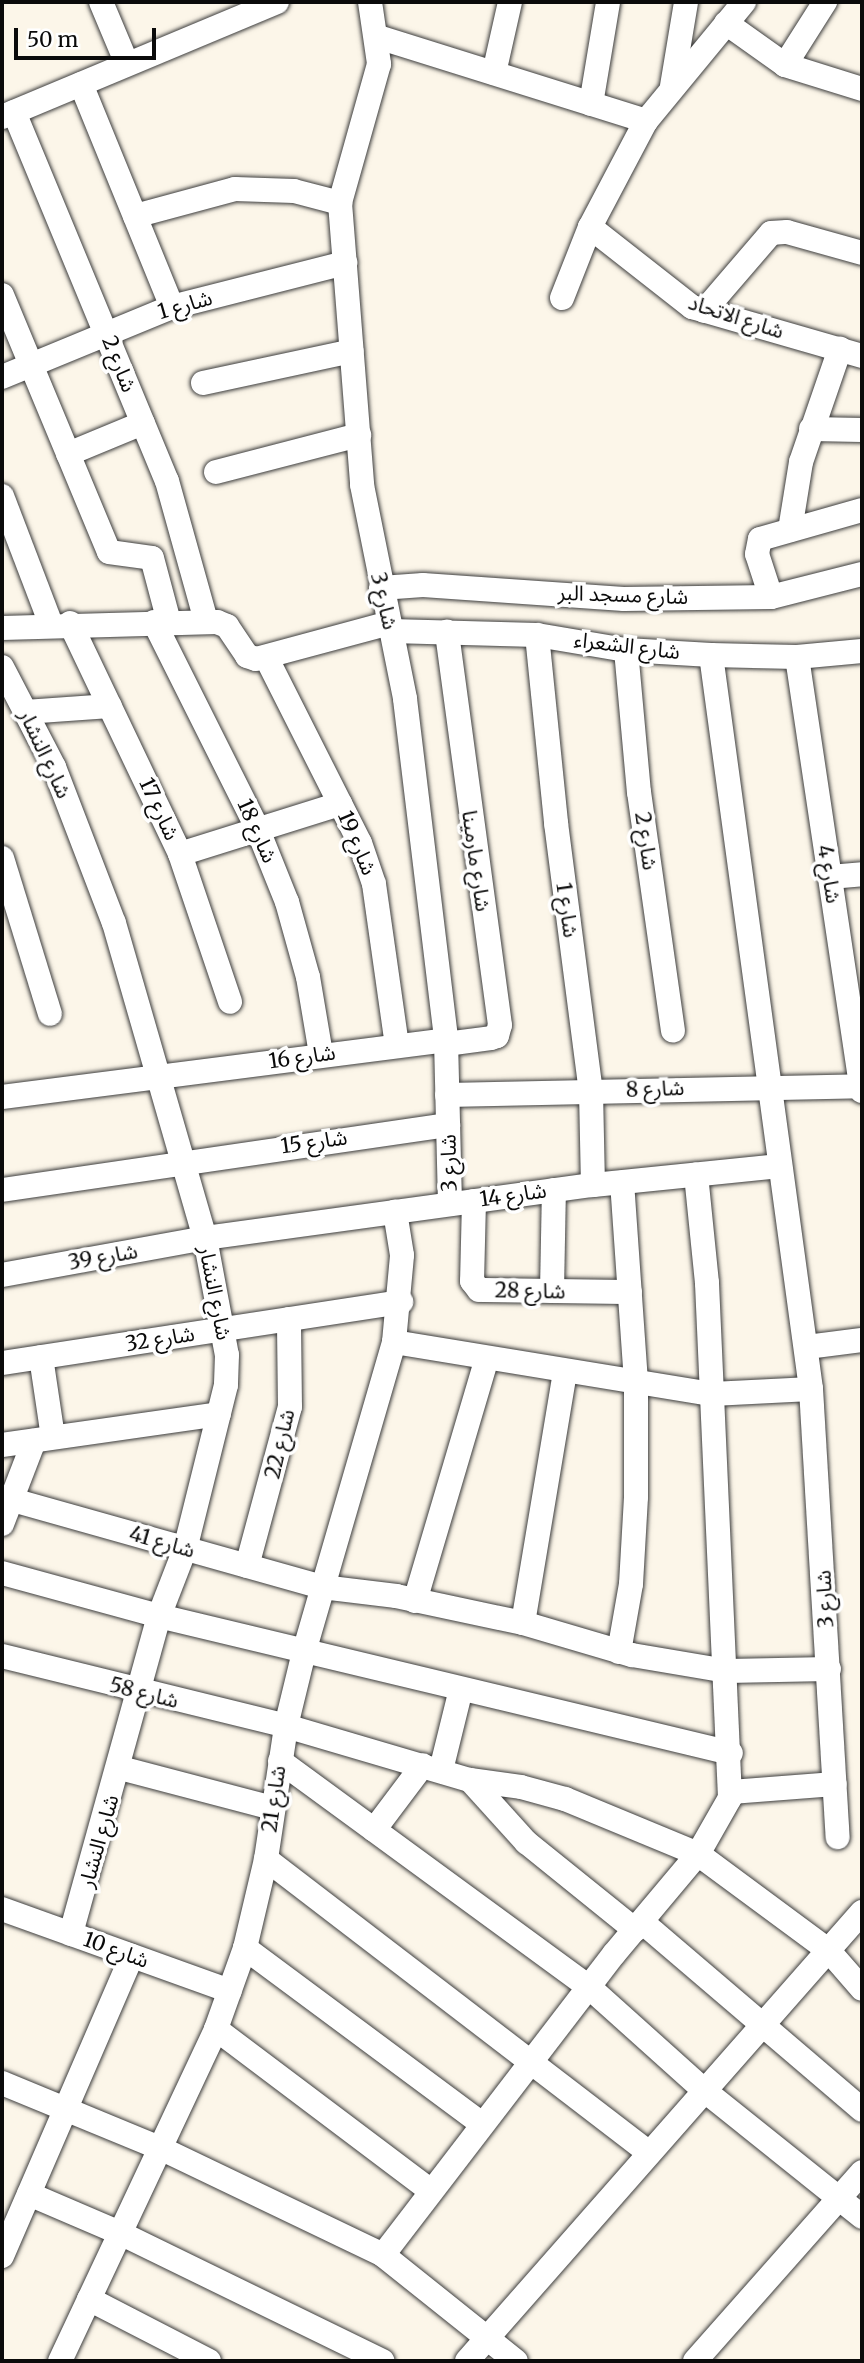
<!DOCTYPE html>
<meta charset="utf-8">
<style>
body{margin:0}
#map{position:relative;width:864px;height:2363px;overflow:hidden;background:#fcf6e9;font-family:Merriweather,"Noto Sans Arabic",serif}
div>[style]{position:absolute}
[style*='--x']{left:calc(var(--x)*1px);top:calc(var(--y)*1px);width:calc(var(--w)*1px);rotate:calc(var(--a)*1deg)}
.roads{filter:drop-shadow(0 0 2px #3d3d3d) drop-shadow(0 0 2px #3d3d3d)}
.minor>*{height:24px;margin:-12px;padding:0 12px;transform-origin:12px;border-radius:12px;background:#fff}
span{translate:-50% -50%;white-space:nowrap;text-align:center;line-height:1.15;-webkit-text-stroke:7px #fff;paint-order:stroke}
.street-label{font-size:21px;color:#0a0a0a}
.frame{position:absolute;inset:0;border:4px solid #0a0a0a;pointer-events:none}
.scale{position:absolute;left:14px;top:28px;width:142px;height:32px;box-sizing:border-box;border:4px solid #0a0a0a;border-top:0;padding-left:9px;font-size:21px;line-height:24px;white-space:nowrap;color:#0a0a0a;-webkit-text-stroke:5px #fff;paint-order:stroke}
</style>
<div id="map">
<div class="roads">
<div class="minor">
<div style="--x:101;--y:2;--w:67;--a:67.2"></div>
<div style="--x:370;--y:2;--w:63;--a:81.7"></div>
<div style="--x:379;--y:64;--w:144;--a:105.7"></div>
<div style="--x:340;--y:203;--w:283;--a:85.5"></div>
<div style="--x:362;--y:485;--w:218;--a:78.6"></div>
<div style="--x:405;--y:699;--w:343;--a:83.1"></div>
<div style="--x:446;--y:1040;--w:164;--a:88.6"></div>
<div style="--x:726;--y:23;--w:72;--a:35.4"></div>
<div style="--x:785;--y:65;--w:81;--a:17.3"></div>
<div style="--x:378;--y:37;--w:281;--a:17.4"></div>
<div style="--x:785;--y:65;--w:75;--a:-57.6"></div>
<div style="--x:494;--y:73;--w:73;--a:-77.3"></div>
<div style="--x:81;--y:84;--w:241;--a:67.8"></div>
<div style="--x:672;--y:86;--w:85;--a:-80.5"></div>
<div style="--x:591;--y:104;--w:103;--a:-80.5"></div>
<div style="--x:14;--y:112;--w:399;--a:67.5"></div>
<div style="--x:167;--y:481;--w:145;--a:74.4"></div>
<div style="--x:2;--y:117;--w:298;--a:-22.7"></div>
<div style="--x:135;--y:216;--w:104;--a:-15.1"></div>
<div style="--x:235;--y:189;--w:59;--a:1.9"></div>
<div style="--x:294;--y:191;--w:48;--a:14.6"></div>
<div style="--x:590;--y:227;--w:130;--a:38.1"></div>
<div style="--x:692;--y:307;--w:177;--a:16.1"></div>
<div style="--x:2;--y:295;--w:278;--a:67.4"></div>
<div style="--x:109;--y:552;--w:43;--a:7.9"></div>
<div style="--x:152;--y:558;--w:66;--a:75.1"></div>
<div style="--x:562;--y:298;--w:76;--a:-68.5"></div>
<div style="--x:590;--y:227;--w:120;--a:-62.2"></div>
<div style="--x:646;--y:121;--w:154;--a:-50.5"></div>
<div style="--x:704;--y:311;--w:103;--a:-49.3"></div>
<div style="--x:771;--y:233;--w:16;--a:-4"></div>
<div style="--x:787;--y:232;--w:78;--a:15.6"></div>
<div style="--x:2;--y:377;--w:184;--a:-22.4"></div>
<div style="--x:172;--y:307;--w:179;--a:-14.3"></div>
<div style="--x:203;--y:383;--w:152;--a:-12.1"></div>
<div style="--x:811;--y:429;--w:51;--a:1.1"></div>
<div style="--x:68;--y:454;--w:81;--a:-22.5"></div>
<div style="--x:216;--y:472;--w:148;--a:-14.5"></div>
<div style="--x:2;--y:496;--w:137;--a:69.1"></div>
<div style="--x:790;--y:530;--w:69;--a:-80.8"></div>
<div style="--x:801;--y:462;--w:120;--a:-71"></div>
<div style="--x:381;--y:588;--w:42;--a:-4.1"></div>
<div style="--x:423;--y:585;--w:201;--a:4"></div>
<div style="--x:624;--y:599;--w:147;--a:-0.8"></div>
<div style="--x:771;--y:597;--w:94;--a:-14.2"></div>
<div style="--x:771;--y:597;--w:45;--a:-108"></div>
<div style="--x:757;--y:554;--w:15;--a:-79"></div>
<div style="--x:760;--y:539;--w:106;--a:-15.9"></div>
<div style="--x:154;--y:622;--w:233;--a:63.4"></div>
<div style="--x:258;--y:830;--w:78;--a:68.1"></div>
<div style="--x:287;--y:902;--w:78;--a:74.4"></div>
<div style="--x:308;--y:977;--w:78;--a:80.4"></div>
<div style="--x:70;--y:623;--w:256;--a:64.5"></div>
<div style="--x:180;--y:854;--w:156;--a:71.3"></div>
<div style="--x:2;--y:628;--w:215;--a:-1.6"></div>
<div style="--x:217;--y:622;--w:11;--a:22"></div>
<div style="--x:227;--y:626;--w:36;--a:56"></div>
<div style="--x:247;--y:656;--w:9;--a:18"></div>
<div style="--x:256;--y:659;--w:138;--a:-15.1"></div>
<div style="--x:391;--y:631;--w:146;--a:1.6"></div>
<div style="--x:537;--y:635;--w:90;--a:9.6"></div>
<div style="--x:626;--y:650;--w:85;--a:3.4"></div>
<div style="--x:711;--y:655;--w:86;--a:1.3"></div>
<div style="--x:797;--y:657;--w:65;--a:-5.3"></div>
<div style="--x:537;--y:635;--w:189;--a:84.2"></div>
<div style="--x:556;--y:823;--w:270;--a:82.6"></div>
<div style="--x:591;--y:1091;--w:94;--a:88.8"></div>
<div style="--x:626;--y:650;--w:143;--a:84.8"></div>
<div style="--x:639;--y:792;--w:241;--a:81.9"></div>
<div style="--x:711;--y:655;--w:741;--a:82.24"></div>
<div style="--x:811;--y:1389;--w:449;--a:86.6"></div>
<div style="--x:266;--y:657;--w:208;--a:63.2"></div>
<div style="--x:360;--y:843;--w:43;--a:71.1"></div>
<div style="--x:374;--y:884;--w:163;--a:81.9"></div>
<div style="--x:797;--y:657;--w:439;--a:81.5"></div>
<div style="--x:2;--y:667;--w:113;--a:62.5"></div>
<div style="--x:54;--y:767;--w:167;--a:69"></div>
<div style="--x:114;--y:923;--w:328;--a:73.9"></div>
<div style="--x:205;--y:1238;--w:119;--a:79.4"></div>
<div style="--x:227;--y:1355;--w:30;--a:92"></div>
<div style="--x:226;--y:1385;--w:169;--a:104"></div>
<div style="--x:185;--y:1549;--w:72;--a:111.2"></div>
<div style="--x:159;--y:1616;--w:330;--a:105.5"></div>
<div style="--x:25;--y:712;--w:85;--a:-4"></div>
<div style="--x:180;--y:854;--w:168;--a:-17.4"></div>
<div style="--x:2;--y:858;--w:163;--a:72.9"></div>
<div style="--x:830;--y:877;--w:32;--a:-5"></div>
<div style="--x:446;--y:1044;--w:45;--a:-7.6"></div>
<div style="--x:491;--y:1038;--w:6;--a:-18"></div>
<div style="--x:497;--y:1036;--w:11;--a:-75"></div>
<div style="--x:500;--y:1025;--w:397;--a:-97.7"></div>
<div style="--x:447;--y:1095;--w:415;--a:-1.2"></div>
<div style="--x:2;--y:1097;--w:448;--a:-7.3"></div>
<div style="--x:2;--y:1190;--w:451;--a:-8.3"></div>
<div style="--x:474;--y:1201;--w:80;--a:91.4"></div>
<div style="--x:472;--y:1281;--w:11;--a:52"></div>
<div style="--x:479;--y:1290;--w:151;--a:0.8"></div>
<div style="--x:2;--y:1275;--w:206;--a:-10.3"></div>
<div style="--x:205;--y:1238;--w:392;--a:-7.8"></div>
<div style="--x:593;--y:1185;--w:188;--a:-5.8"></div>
<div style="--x:552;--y:1291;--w:101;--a:-88.9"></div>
<div style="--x:394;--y:1342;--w:322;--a:9.3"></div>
<div style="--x:712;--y:1394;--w:99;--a:-2.9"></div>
<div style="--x:807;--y:1347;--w:55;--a:-7.3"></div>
<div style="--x:41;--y:1357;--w:81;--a:81.5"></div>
<div style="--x:2;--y:1363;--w:404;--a:-8.7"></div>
<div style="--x:2;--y:1445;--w:219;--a:-8.1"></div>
<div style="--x:2;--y:1497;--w:332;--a:15.7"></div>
<div style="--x:322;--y:1587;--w:75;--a:6.9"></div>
<div style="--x:396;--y:1596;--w:130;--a:12"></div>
<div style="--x:523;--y:1623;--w:114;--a:16.4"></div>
<div style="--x:632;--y:1655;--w:96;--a:9.6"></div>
<div style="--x:727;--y:1671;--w:102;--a:-1.1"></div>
<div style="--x:2;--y:1524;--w:89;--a:-68.9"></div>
<div style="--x:247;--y:1566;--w:165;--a:-74.9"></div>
<div style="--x:290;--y:1407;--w:88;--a:-90.7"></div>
<div style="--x:2;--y:1573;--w:163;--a:15.3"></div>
<div style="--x:159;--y:1616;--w:588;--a:13.47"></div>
<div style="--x:415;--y:1601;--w:253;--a:-73.5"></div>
<div style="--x:523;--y:1623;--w:255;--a:-80.5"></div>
<div style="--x:619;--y:1652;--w:69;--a:-80"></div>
<div style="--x:631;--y:1584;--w:87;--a:-86.7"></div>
<div style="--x:636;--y:1497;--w:115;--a:-90"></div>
<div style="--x:636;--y:1382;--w:200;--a:-94"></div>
<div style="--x:2;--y:1656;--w:292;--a:13.8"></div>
<div style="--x:286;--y:1726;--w:192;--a:16.4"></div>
<div style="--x:470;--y:1780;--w:84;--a:47.9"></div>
<div style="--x:526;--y:1842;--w:140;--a:38.9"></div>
<div style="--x:280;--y:1761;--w:383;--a:36.2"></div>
<div style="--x:589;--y:1987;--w:156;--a:41.9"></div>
<div style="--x:705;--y:2091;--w:201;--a:38.7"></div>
<div style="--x:120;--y:1768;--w:158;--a:14.7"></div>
<div style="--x:441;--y:1770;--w:83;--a:-76.1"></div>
<div style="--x:470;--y:1780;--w:51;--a:7.8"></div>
<div style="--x:521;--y:1787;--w:46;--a:15.3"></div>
<div style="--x:565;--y:1799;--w:144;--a:22.5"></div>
<div style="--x:698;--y:1854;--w:163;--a:36.5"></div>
<div style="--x:829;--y:1951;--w:50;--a:49"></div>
<div style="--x:731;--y:1792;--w:104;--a:-4.4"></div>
<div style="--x:374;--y:1830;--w:81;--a:-53"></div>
<div style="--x:266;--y:1859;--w:483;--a:37.5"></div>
<div style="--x:2;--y:1909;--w:242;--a:19.8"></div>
<div style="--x:642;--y:1922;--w:289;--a:40.5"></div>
<div style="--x:245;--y:1948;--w:295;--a:36.6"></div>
<div style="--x:216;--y:2029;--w:269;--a:37"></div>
<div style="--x:2;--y:2083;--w:171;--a:22.4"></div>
<div style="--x:160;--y:2148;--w:247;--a:25.6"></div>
<div style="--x:383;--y:2255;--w:170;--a:38.6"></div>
<div style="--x:29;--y:2194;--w:99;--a:23.2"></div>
<div style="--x:120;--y:2233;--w:292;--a:26"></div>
<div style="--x:383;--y:2255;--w:379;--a:-52.5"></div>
<div style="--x:614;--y:1954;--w:131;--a:-50"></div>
<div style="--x:698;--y:1854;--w:64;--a:-60.3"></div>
<div style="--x:730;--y:1798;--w:516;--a:-92.56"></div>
<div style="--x:707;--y:1283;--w:109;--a:-95.8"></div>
<div style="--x:2;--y:2256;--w:327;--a:-66.6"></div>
<div style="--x:89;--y:2299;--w:135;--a:27.3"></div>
<div style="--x:60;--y:2361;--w:367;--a:-64.8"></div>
<div style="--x:216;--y:2029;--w:86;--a:-70.3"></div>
<div style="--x:245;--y:1948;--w:91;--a:-76.7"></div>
<div style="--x:266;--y:1859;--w:134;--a:-81.4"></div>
<div style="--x:286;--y:1726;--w:76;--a:-76.3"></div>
<div style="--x:304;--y:1652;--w:323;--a:-73.8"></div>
<div style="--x:394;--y:1342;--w:87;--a:-84.7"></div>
<div style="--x:402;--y:1255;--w:44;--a:-99.2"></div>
<div style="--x:467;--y:2361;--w:598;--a:-48.66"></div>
<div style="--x:695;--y:2361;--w:252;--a:-48.5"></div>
</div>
</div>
<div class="street-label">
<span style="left:185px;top:305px;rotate:-16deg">شارع 1</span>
<span style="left:736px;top:317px;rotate:18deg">شارع الاتحاد</span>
<span style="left:119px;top:364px;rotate:68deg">شارع 2</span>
<span style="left:623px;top:595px;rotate:2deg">شارع مسجد البر</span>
<span style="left:384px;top:601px;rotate:77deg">شارع 3</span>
<span style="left:627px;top:646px;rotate:7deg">شارع الشعراء</span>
<span style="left:45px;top:754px;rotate:65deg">شارع النشار</span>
<span style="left:159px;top:809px;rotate:65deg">شارع 17</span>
<span style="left:257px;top:831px;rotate:66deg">شارع 18</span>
<span style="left:646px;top:841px;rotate:82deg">شارع 2</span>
<span style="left:357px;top:843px;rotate:67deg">شارع 19</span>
<span style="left:476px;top:861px;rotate:82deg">شارع مارمينا</span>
<span style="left:829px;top:874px;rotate:81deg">شارع 4</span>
<span style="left:567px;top:910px;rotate:82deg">شارع 1</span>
<span style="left:302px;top:1057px;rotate:-8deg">شارع 16</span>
<span style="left:655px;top:1089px;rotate:-2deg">شارع 8</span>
<span style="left:314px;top:1142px;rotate:-8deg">شارع 15</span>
<span style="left:449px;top:1163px;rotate:-91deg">شارع 3</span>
<span style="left:513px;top:1195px;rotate:-8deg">شارع 14</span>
<span style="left:103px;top:1257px;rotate:-10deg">شارع 39</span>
<span style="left:530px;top:1291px;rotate:1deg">شارع 28</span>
<span style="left:215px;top:1293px;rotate:79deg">شارع النشار</span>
<span style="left:160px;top:1339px;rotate:-9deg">شارع 32</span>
<span style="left:280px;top:1444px;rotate:-77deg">شارع 22</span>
<span style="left:162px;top:1542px;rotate:16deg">شارع 41</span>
<span style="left:825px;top:1599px;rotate:-93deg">شارع 3</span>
<span style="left:144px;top:1693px;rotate:14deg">شارع 58</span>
<span style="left:274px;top:1799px;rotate:-82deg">شارع 21</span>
<span style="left:99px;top:1841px;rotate:-74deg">شارع النشار</span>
<span style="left:116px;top:1950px;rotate:20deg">شارع 10</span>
</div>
<div class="frame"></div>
<div class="scale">50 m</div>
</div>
